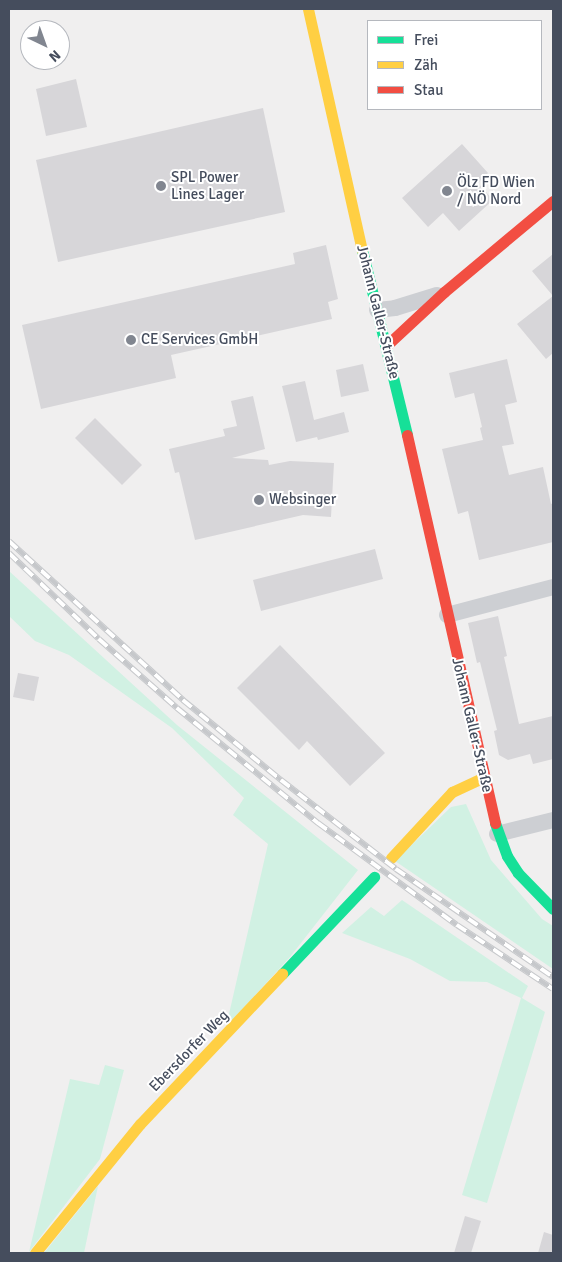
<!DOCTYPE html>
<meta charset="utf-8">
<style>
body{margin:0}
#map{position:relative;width:562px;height:1262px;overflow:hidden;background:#f0efef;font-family:Signika,sans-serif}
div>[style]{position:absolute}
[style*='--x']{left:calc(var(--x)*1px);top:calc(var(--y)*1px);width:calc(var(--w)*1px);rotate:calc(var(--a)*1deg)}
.green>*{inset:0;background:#d1f1e3}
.building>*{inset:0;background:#d7d6d9}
.street>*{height:16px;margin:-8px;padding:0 8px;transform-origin:8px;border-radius:8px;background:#cdcfd3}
.fast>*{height:11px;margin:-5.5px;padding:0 5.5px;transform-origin:5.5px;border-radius:5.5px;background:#16e098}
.slow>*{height:11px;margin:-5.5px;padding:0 5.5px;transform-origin:5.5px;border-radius:5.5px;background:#ffcf43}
.jam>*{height:11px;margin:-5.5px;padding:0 5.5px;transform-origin:5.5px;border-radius:5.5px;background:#f24e42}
.rail>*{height:5.5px;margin-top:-2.75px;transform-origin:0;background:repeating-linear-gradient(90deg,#fff 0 11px,#c6c8cb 0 22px);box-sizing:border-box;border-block:1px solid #c6c8cb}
.dots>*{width:14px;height:14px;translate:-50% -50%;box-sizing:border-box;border:2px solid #fff;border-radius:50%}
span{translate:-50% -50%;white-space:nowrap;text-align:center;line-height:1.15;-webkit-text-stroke:4px #fff;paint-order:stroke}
.poi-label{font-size:15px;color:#454d5d}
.left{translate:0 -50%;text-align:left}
.street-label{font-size:15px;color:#454d5d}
.frame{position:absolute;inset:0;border:10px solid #454d5d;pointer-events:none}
.legend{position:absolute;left:367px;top:20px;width:175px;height:90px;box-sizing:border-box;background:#fff;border:1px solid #b5b8be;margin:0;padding:6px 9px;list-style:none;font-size:15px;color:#454d5d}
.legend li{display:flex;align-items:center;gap:10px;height:25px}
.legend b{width:25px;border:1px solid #b5b8be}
.north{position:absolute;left:20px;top:20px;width:50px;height:50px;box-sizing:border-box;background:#fff;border:1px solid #b5b8be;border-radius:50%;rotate:138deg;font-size:14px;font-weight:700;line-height:20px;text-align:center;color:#454d5d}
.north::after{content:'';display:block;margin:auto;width:18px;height:22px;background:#818690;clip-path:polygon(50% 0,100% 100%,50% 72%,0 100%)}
</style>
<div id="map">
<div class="green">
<div style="clip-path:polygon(9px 571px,177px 725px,358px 870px,290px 957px,226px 1027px,268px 844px,233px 815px,244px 798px,172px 728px,69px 655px,35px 641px,9px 616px)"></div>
<div style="clip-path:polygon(466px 804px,491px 860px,542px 919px,553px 926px,553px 969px,395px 861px,451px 807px)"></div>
<div style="clip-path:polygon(402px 900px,528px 986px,522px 998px,545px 1012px,487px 1203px,462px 1195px,521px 998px,487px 982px,450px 981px,410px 959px,342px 933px,371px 907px,384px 916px)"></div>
<div style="clip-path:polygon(105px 1065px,124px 1070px,100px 1159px,29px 1252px,70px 1079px,99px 1085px)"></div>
<div style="clip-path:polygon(98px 1186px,84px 1253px,44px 1253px)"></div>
</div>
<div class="building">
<div style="clip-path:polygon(76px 79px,87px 127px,46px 136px,36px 89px)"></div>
<div style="clip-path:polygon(263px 108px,285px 212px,58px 262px,36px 160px)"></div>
<div style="clip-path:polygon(462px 144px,488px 173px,478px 183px,493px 200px,459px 231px,443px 213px,428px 227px,402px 198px)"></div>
<div style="clip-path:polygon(326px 245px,338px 299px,328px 302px,332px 319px,171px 355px,176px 378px,41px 409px,22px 325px,295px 264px,293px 253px)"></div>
<div style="clip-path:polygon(553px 254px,553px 353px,546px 359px,517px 324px,553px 296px,532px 271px)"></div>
<div style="clip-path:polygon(507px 359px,517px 402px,505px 405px,514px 444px,502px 446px,509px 475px,543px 467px,551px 504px,553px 503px,553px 542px,479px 560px,468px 511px,458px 514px,442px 449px,483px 440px,480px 428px,482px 427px,474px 393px,455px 398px,449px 373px)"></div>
<div style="clip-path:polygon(363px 364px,369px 391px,341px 397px,336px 370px)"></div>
<div style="clip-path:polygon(305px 381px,314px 420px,344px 412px,349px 432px,318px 440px,317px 437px,296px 442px,282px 386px)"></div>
<div style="clip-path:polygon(253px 396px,265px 449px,232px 458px,268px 460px,269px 465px,290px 461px,334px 463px,331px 517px,303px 515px,195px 540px,179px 472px,175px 473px,169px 449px,225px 436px,223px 429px,237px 426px,231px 401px)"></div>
<div style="clip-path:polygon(95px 418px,142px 465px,122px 485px,75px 438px)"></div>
<div style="clip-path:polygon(375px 549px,383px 579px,261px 611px,253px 580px)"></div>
<div style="clip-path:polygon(498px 616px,507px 656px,504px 657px,519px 724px,553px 716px,553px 759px,533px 764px,530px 754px,508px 760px,499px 755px,494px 731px,497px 730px,480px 662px,477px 663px,468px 623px)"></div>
<div style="clip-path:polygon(280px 645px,385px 753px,350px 786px,307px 741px,299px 750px,237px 688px)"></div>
<div style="clip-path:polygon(18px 673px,39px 677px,34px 701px,13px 697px)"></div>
<div style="clip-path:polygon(465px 1216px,481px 1221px,471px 1253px,454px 1253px)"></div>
<div style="clip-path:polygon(544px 1232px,553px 1235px,553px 1253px,538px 1253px)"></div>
</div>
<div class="street">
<div style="--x:377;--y:310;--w:18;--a:-6"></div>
<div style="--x:395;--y:308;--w:44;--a:-17.2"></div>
<div style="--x:447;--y:615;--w:110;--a:-14.8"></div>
<div style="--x:497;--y:834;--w:58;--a:-14"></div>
</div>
<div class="fast">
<div style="--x:362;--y:250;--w:190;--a:76.3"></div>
<div style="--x:495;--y:823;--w:35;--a:70"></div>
<div style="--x:507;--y:856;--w:20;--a:57"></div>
<div style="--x:518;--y:873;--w:50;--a:45.8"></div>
<div style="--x:282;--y:974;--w:134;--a:-46.5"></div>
</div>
<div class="slow">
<div style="--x:308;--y:9;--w:247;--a:77.4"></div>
<div style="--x:391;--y:858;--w:90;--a:-47.3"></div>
<div style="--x:452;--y:792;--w:35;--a:-25"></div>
<div style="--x:35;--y:1253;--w:166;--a:-50.9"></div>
<div style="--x:140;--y:1124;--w:207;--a:-46.6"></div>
</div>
<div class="jam">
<div style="--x:387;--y:345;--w:78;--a:-42.9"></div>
<div style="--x:444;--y:292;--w:142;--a:-39.9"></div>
<div style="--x:407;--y:435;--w:398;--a:77.2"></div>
</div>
<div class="rail">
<div style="--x:9;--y:541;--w:236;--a:42.4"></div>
<div style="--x:183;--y:700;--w:127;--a:39.2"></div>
<div style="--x:281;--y:780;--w:145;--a:37.7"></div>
<div style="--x:396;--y:869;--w:191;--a:34.5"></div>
<div style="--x:9;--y:553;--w:124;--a:43.7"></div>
<div style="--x:99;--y:639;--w:104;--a:41.5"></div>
<div style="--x:177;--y:708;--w:182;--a:39.2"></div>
<div style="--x:318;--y:823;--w:172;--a:36.3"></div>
<div style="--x:457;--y:925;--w:115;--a:33.7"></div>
</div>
<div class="dots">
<div style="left:161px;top:186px;background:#818690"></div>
<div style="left:447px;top:191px;background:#818690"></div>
<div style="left:131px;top:340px;background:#818690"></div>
<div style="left:259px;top:500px;background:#818690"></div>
</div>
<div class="poi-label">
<span class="left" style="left:171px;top:186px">SPL Power<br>Lines Lager</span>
<span class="left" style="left:457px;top:191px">Ölz FD Wien<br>/ NÖ Nord</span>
<span class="left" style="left:141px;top:340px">CE Services GmbH</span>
<span class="left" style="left:269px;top:500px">Websinger</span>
</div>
<div class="street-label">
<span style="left:378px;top:312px;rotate:76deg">Johann Galler-Straße</span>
<span style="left:472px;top:725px;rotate:77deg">Johann Galler-Straße</span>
<span style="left:189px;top:1051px;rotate:-46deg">Ebersdorfer Weg</span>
</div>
<div class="frame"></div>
<ul class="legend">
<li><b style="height:6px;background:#16e098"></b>Frei</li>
<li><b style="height:6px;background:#ffcf43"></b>Zäh</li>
<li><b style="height:6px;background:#f24e42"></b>Stau</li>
</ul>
<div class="north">N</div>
</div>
